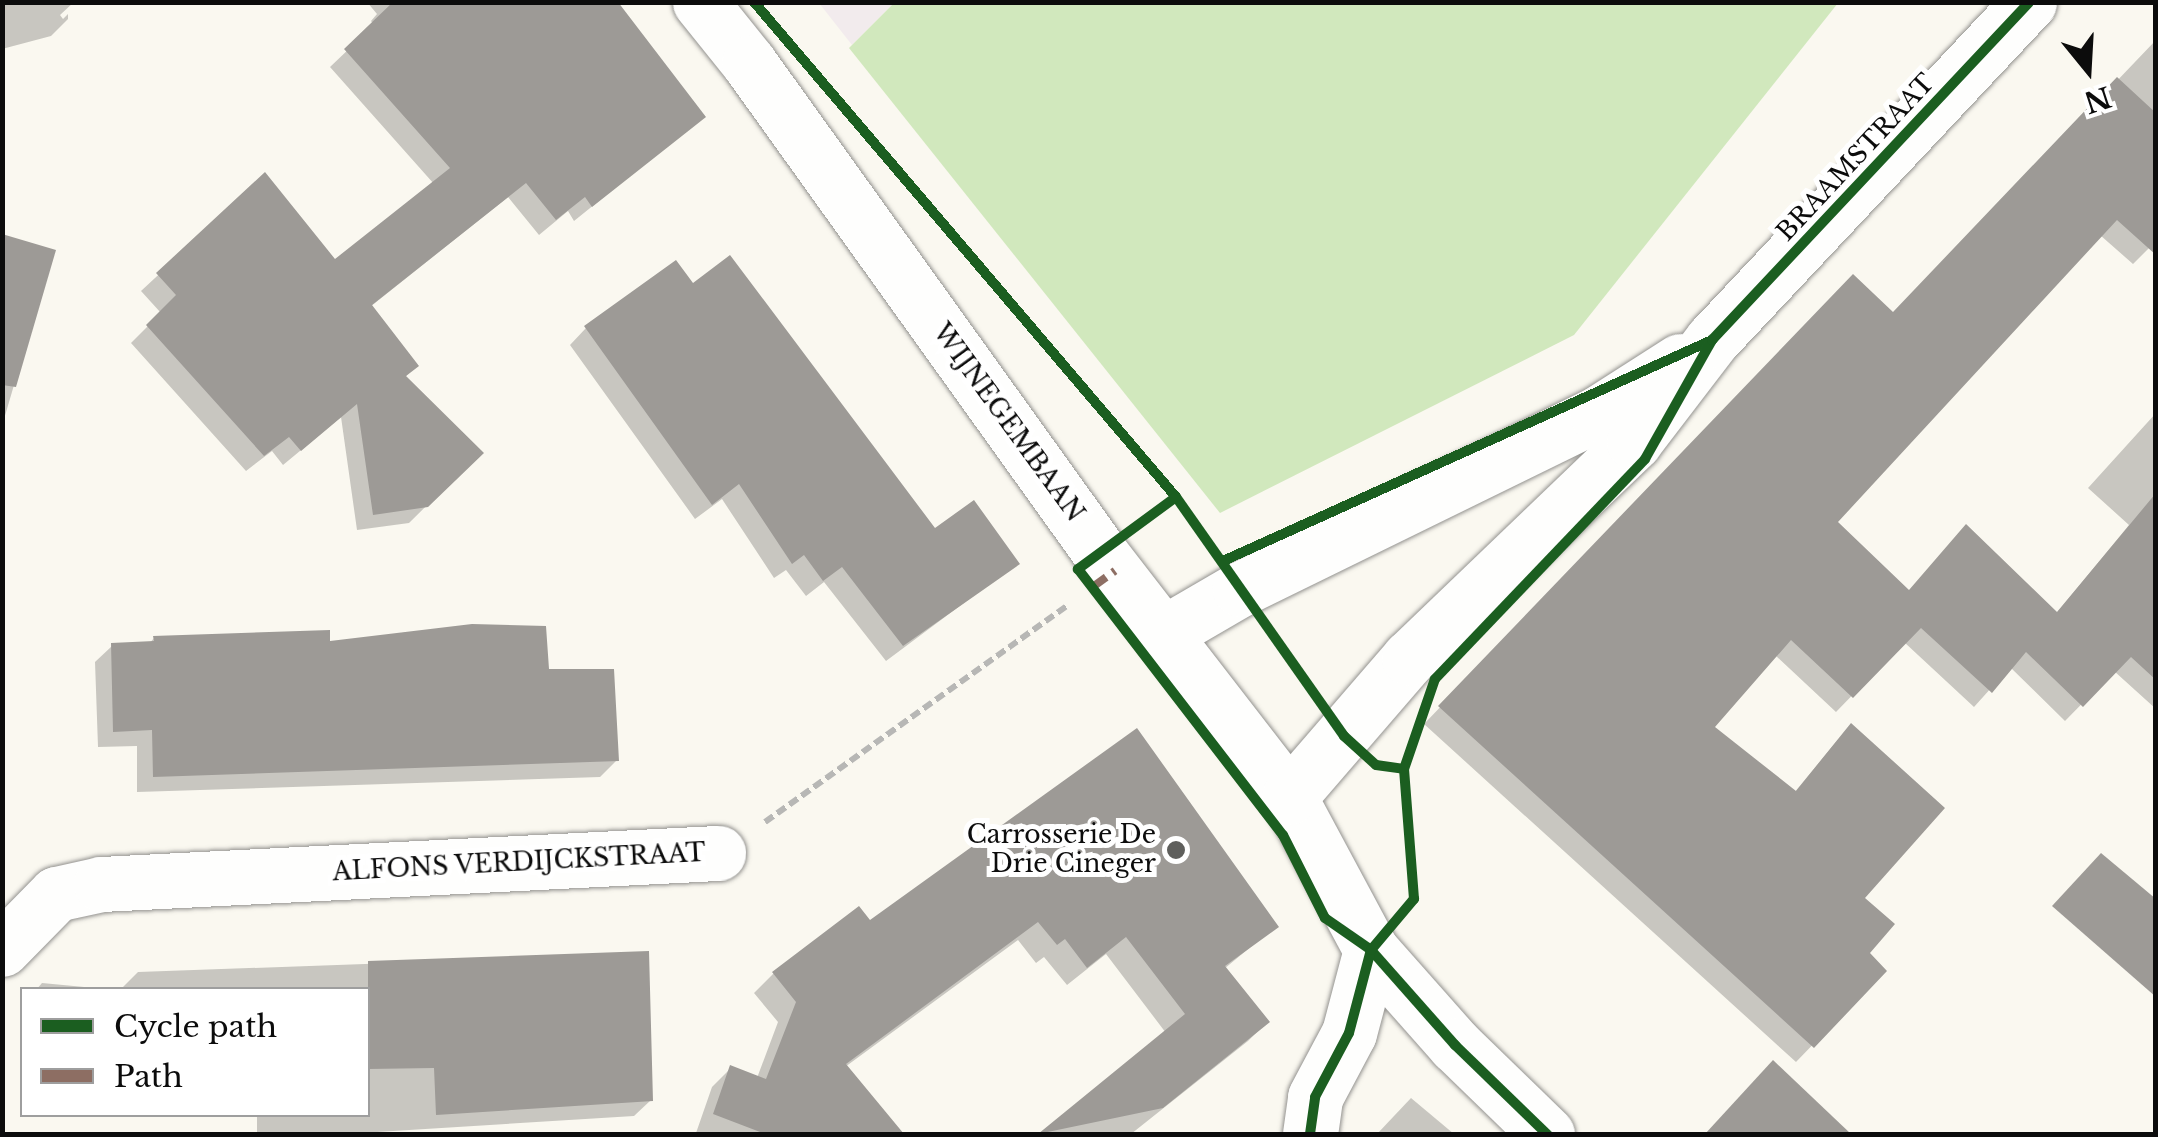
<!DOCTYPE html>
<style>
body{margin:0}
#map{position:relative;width:2158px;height:1137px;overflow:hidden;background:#faf8f0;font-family:"Libre Baskerville",serif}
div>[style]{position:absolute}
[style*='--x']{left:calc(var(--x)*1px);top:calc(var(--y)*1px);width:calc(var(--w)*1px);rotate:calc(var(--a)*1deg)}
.industrial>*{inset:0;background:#f2ebed}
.forest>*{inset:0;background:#d1e8bd}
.shadow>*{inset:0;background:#0003}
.building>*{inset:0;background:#9d9a96}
.path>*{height:6px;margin-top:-3px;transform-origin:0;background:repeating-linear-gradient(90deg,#b7b7b5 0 10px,transparent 0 15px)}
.roads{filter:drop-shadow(0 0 2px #93928f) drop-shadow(0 0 2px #93928f)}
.minor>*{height:55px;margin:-27.5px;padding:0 27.5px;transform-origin:27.5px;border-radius:27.5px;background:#fefefd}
.quiet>*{height:8px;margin-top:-4px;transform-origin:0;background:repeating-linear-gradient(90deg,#8d6e63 0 15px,transparent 0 23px)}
.cycleway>*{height:10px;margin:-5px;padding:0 5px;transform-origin:5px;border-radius:5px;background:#1b5e20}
.dots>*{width:28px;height:28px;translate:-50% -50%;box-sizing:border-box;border:5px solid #fff;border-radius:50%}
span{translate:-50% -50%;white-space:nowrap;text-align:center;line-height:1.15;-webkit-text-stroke:10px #fff;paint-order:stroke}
.street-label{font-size:25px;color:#0c0c0c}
.poi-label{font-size:25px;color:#0c0c0c}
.right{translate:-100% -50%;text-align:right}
.frame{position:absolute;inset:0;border:5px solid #0c0c0c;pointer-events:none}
.legend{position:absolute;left:20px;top:987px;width:350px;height:130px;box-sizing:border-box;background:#fff;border:2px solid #9e9e9e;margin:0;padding:12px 18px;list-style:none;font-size:30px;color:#0c0c0c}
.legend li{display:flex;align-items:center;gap:20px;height:50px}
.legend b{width:50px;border:2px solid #9e9e9e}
.north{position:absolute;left:2038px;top:20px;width:100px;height:100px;-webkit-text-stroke:8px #fff;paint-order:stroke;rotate:162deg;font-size:28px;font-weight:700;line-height:40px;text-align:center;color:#0c0c0c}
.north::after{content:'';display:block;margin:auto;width:35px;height:45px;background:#0c0c0c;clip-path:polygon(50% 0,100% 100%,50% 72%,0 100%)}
</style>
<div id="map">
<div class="industrial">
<div style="clip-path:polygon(819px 3px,894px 3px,852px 45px)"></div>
</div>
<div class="forest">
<div style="clip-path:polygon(895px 2px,1838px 2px,1838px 3px,1574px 335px,1220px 513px,849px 48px)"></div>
</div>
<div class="shadow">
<div style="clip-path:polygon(2px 2px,74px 2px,60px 15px,63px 19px,68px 14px,68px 19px,51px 36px,2px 49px)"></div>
<div style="clip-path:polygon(367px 2px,615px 2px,703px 117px,574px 221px,568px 211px,539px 235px,508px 197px,370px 307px,416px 366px,404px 378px,480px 453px,409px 523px,357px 530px,341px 417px,283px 465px,272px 451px,246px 471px,131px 343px,161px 313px,141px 291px,265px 176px,334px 262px,434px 184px,330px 67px,374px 25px,371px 21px,377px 14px)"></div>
<div style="clip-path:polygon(2156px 40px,2156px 241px,2133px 264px,2100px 235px,1834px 522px,1908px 592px,2056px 614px,2129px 525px,2088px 488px,2156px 413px,2156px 709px,2114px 671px,2065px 721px,2010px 667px,1974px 707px,1904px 642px,1836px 712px,1775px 655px,1711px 727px,1794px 793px,1836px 742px,1867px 953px,1884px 971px,1796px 1062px,1424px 724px,1853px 277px,1893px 315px)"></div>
<div style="clip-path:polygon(2px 237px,53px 252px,2px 426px)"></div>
<div style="clip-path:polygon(692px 287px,935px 531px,1016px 564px,886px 661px,824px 582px,806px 596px,786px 570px,774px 578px,722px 499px,695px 519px,570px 345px,586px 328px)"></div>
<div style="clip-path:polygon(154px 638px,328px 644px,547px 672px,617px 760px,600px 777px,137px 792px,137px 746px,98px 747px,95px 662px,112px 646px,149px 644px)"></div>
<div style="clip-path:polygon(1136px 732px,1276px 926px,1224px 969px,1267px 1022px,1248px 1041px,1131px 1134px,1044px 1134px,1166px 1033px,1106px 954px,1067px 985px,1044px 957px,1036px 963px,1018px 940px,845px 1067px,900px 1134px,696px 1133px,712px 1087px,731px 1068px,757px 1078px,778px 1022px,754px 993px,773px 974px,859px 909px,869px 924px)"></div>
<div style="clip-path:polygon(647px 954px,651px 1100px,634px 1116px,345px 1134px,257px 1134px,257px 1114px,368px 1114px,368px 990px,120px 990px,138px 972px)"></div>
<div style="clip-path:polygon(42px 983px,116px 990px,36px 990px)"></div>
<div style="clip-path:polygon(1773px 1063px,1848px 1134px,1707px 1134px)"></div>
<div style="clip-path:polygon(1411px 1098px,1454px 1134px,1377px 1134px)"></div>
</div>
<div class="building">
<div style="clip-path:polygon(393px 2px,618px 2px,706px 117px,592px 207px,585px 197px,556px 220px,526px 183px,372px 305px,419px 366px,406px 376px,484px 453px,428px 507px,373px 515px,357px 404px,301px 451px,289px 437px,264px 456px,146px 325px,176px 295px,156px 273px,265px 172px,335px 259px,450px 168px,344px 49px)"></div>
<div style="clip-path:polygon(2117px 77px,2156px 113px,2156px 255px,2117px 220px,1838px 522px,1909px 590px,1966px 524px,2057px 612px,2156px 493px,2156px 680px,2131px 657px,2083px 707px,2026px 652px,1992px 693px,1921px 628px,1853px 698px,1791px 640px,1715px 727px,1796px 791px,1851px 723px,1945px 808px,1865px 898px,1895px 924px,1870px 953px,1887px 971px,1814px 1048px,1438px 706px,1853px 274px,1893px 312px)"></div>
<div style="clip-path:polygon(2px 234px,56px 250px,16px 387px,2px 385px)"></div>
<div style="clip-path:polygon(730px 255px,935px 528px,974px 500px,1020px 564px,903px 646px,842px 567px,823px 581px,804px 555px,792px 564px,739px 484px,712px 505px,584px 326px,676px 260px,693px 283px)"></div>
<div style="clip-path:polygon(472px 624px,546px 626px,549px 669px,614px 669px,619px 761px,153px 777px,152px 730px,113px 732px,111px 643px,154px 641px,153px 636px,330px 630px,330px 641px)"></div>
<div style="clip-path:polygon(1137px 728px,1279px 927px,1225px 966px,1270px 1022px,1163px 1108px,1038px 1134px,1185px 1014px,1126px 937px,1087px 968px,1065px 939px,1057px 945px,1038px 922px,846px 1064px,904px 1134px,765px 1134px,713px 1114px,730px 1065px,766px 1079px,796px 1002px,772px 972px,859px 906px,870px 920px)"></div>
<div style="clip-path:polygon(2101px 853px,2156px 899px,2156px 997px,2052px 906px)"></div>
<div style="clip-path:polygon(649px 951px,653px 1101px,436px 1115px,434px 1068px,368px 1069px,368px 961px)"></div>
<div style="clip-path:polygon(1773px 1060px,1851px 1134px,1705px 1134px)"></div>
</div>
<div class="path">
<div style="--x:765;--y:822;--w:373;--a:-35.6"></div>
</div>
<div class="roads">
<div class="minor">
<div style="--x:700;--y:2;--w:78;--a:51.2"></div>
<div style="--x:749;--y:63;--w:604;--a:54.36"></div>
<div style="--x:1101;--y:554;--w:307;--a:52.3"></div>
<div style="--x:1289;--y:797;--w:174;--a:61.8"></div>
<div style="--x:1371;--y:950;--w:127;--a:48.5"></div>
<div style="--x:1455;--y:1045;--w:128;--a:44.1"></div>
<div style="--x:1166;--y:632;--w:86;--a:-30.2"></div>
<div style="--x:1240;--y:589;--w:398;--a:-26.1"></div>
<div style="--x:1597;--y:414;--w:98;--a:-32.6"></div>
<div style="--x:1289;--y:797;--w:184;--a:-49.2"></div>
<div style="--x:1409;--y:658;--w:312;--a:-43.8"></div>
<div style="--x:1634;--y:442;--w:128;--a:-52.6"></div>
<div style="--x:1712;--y:340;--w:463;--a:-46.8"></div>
<div style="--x:2;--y:949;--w:77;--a:-45.5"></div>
<div style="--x:56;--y:894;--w:46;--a:-12.5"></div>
<div style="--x:101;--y:884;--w:618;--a:-2.88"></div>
<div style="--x:1310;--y:1134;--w:37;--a:-82"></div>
<div style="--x:1315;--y:1097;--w:72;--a:-62"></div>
<div style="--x:1349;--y:1033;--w:86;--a:-75.2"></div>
</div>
</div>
<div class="quiet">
<div style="--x:1094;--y:586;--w:26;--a:-36"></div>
</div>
<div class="cycleway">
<div style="--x:754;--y:2;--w:650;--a:49.55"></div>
<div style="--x:1176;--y:497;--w:292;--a:54.9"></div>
<div style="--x:1344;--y:736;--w:43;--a:42.2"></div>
<div style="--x:1376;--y:765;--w:28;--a:8"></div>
<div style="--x:1176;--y:497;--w:122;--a:143.7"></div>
<div style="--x:1078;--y:569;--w:336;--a:52.4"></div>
<div style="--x:1283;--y:835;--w:93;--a:63.2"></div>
<div style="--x:1325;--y:918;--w:56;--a:34.8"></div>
<div style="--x:1371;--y:950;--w:127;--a:48.5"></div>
<div style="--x:1455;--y:1045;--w:128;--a:44.1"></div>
<div style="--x:1223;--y:561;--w:537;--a:-24.32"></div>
<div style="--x:1310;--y:1134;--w:37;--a:-82"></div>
<div style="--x:1315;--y:1097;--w:72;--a:-62"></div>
<div style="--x:1349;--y:1033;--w:86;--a:-75.2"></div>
<div style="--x:1371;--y:950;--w:67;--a:-49.9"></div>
<div style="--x:1414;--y:899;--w:130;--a:-94.4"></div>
<div style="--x:1404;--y:769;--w:95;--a:-71"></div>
<div style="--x:1435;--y:679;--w:304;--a:-46.3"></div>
<div style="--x:1645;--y:459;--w:137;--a:-60.6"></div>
<div style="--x:1712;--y:340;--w:463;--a:-46.8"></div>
</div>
<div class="dots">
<div style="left:1176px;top:850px;background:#5f5f5c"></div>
</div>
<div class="street-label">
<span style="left:1856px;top:158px;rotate:-47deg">BRAAMSTRAAT</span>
<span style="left:1008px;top:423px;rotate:54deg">WIJNEGEMBAAN</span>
<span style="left:519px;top:863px;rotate:-3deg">ALFONS VERDIJCKSTRAAT</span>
</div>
<div class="poi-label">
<span class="right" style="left:1156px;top:850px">Carrosserie De<br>Drie Cineger</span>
</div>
<div class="frame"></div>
<ul class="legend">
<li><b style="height:12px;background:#1b5e20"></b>Cycle path</li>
<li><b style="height:12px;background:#8d6e63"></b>Path</li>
</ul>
<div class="north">N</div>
</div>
